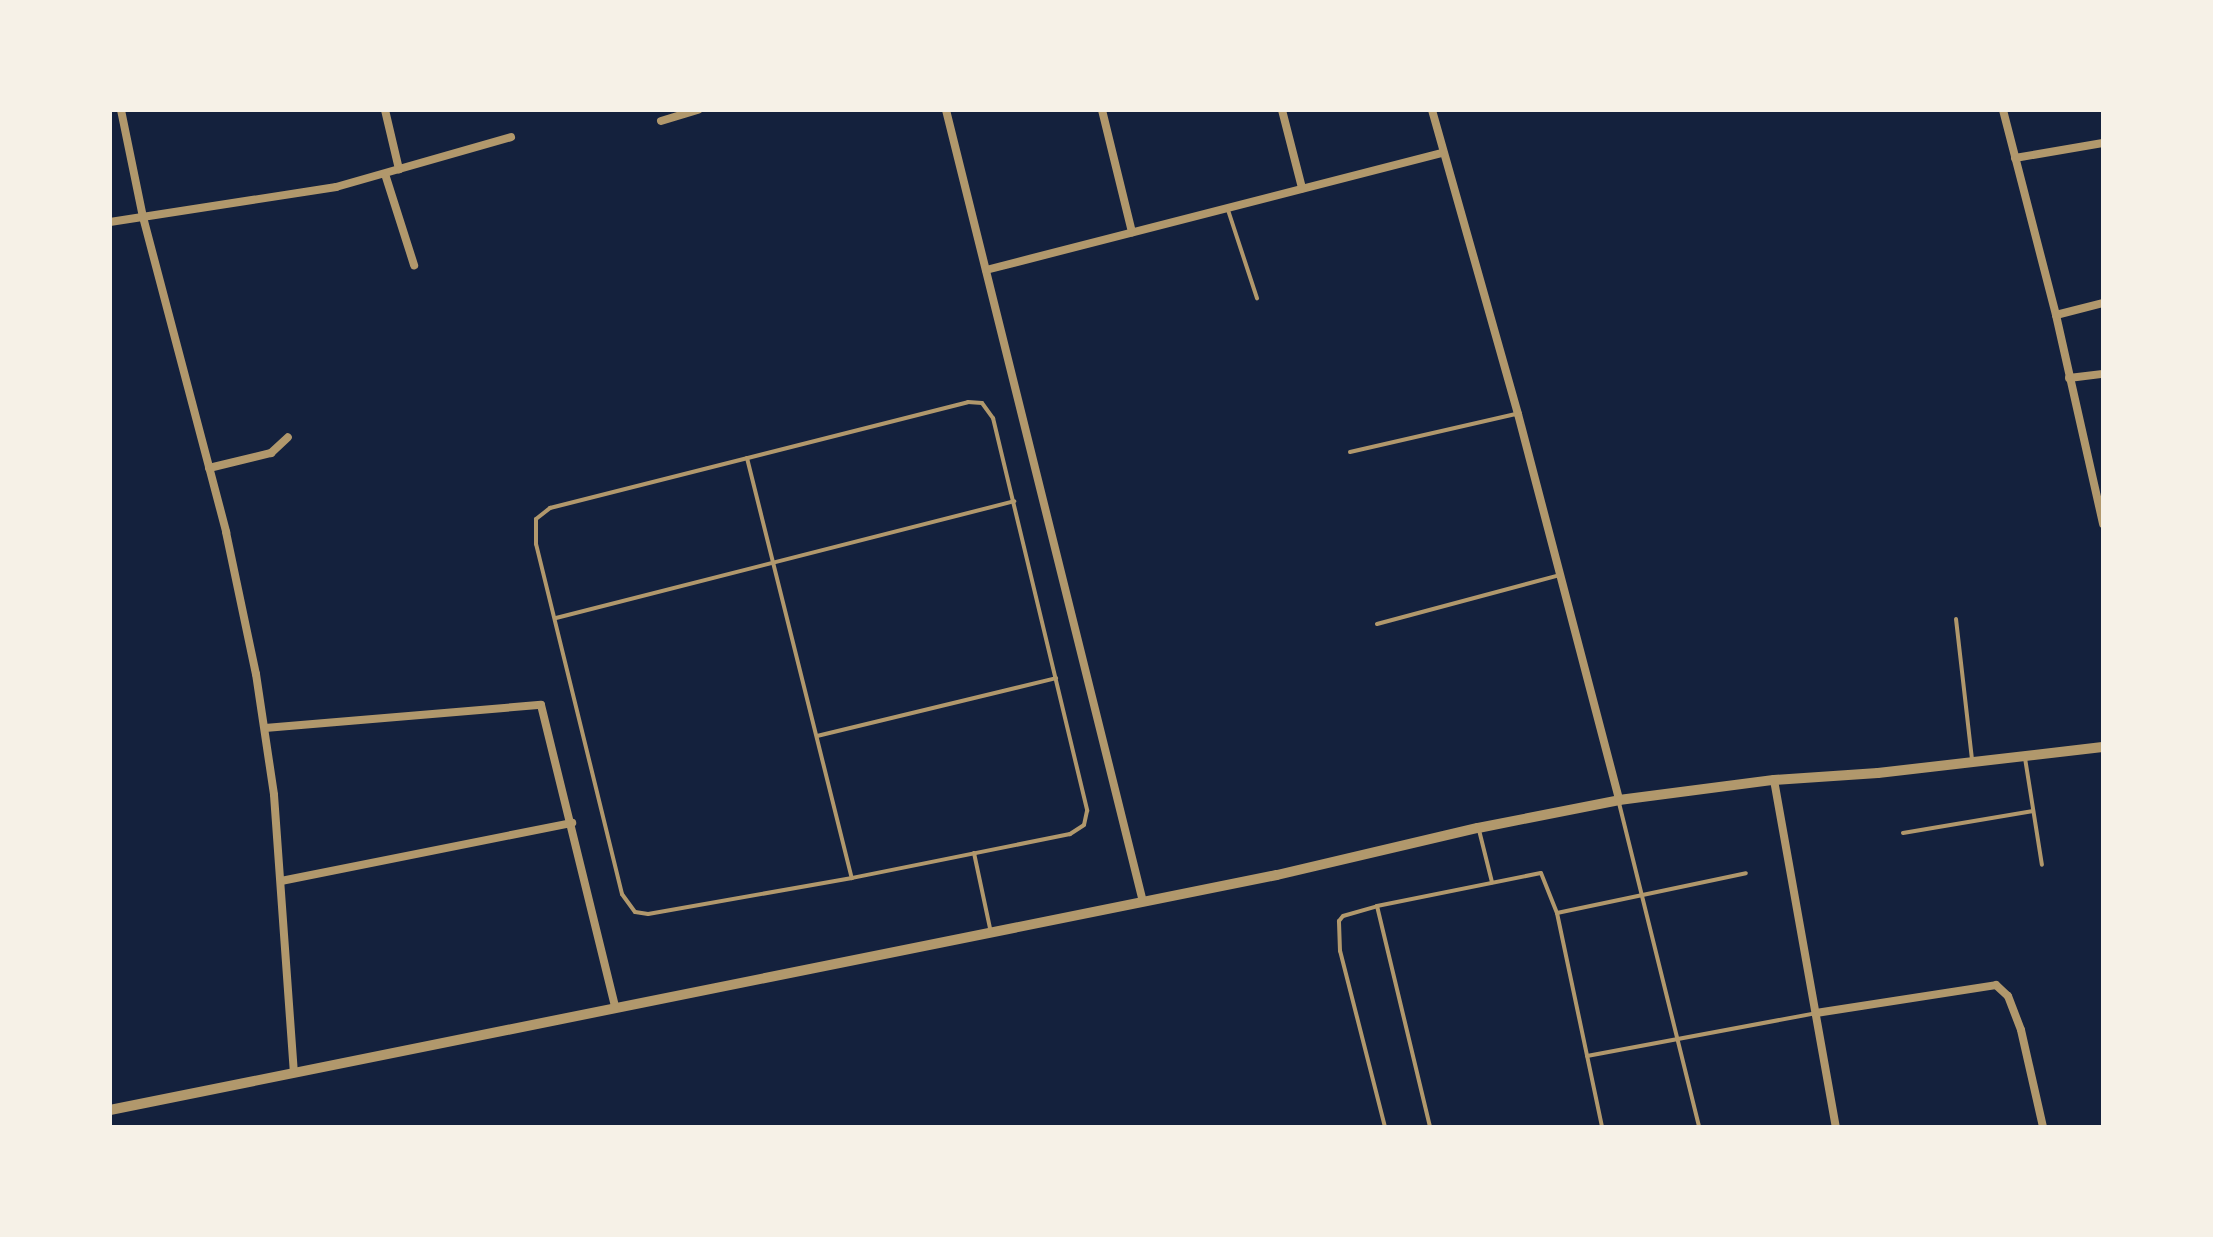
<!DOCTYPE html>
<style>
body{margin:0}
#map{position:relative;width:2213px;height:1237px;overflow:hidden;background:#14213d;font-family:"PT Sans",sans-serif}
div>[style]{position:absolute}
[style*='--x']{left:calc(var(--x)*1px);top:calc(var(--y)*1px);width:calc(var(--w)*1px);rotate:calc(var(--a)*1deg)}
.service>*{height:4px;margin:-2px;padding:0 2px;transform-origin:2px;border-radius:2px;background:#b1986c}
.minor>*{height:8px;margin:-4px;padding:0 4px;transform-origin:4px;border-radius:4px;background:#b1986c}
.tertiary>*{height:10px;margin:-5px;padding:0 5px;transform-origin:5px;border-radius:5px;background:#b1986c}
span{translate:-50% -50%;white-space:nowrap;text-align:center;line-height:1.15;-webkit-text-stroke:6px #f6f1e7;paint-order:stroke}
.frame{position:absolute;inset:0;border:112px solid #f6f1e7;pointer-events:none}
</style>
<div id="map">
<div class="service">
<div style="--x:1228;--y:210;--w:93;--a:71.8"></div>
<div style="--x:968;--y:402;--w:14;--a:4"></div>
<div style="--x:982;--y:403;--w:19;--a:54"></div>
<div style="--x:993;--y:418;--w:404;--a:76.5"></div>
<div style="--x:1087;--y:811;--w:14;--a:102"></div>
<div style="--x:1084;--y:825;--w:17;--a:147"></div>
<div style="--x:1070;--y:834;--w:222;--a:168.6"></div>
<div style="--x:852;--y:878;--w:207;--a:170"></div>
<div style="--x:648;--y:914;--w:13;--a:-171"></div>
<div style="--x:635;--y:912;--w:22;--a:-126"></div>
<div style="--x:622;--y:894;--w:360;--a:-103.8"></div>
<div style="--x:536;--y:544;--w:25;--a:-90"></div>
<div style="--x:536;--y:519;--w:18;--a:-38"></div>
<div style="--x:550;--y:508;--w:431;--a:-14.2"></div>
<div style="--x:1350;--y:452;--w:170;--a:-12.9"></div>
<div style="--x:747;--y:458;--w:433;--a:76"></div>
<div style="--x:556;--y:618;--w:473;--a:-14.3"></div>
<div style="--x:1956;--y:619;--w:142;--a:83.5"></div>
<div style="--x:1377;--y:624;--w:189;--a:-15"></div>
<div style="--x:817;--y:736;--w:246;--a:-13.6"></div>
<div style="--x:2025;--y:758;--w:108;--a:81"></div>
<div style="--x:1619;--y:803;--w:334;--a:76.1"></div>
<div style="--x:1479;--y:830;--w:54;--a:76"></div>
<div style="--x:1903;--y:833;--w:132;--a:-9.6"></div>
<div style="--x:974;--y:853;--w:82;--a:78"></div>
<div style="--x:1377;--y:906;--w:227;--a:76.5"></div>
<div style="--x:1557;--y:913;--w:193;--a:-11.9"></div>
<div style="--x:1587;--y:1056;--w:233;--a:-10.6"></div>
<div style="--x:1385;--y:1127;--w:182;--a:-104.3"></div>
<div style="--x:1340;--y:951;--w:30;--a:-92"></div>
<div style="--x:1339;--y:921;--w:6;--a:-51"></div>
<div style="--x:1343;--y:916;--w:35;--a:-16"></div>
<div style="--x:1377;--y:906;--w:167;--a:-11.4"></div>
<div style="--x:1541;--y:873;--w:43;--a:68.2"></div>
<div style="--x:1557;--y:913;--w:219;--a:78.1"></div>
</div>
<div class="minor">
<div style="--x:121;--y:110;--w:109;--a:78.4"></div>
<div style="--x:143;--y:217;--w:326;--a:75.2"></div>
<div style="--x:226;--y:532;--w:145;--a:78.1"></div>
<div style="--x:256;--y:674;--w:122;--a:81.5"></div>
<div style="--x:274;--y:795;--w:277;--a:85.9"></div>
<div style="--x:385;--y:110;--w:61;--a:76.7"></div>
<div style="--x:946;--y:110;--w:816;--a:76.03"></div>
<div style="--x:1102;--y:110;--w:126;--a:76.2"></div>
<div style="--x:1282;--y:110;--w:81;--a:75.6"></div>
<div style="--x:1432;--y:110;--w:316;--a:74.2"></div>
<div style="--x:1518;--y:414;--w:399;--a:75.3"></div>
<div style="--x:2003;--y:110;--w:212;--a:75.5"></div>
<div style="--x:2056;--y:315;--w:214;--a:77.3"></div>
<div style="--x:661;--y:121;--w:39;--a:-17"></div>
<div style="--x:2015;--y:158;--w:89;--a:-9.7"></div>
<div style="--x:385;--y:174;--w:96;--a:72.3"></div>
<div style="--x:110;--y:222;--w:229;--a:-8.8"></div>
<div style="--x:336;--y:187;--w:182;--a:-15.9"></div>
<div style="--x:986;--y:270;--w:472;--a:-14.4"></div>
<div style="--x:2056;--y:315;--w:49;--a:-14.3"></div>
<div style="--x:2069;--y:378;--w:34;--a:-7"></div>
<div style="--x:209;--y:468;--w:64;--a:-13.6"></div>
<div style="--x:271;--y:453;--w:23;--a:-43"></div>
<div style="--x:265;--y:728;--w:277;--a:-4.8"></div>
<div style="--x:541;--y:705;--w:310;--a:76.2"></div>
<div style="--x:1774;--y:780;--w:352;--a:79.9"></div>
<div style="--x:281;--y:881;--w:297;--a:-11.3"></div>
<div style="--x:1816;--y:1013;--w:182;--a:-8.8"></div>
<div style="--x:1996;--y:985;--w:16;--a:43"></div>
<div style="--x:2008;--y:996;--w:36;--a:69"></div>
<div style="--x:2021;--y:1030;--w:99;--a:77.2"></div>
</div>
<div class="tertiary">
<div style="--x:110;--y:1110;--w:1190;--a:-11.39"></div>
<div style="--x:1277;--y:875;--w:206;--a:-13.2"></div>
<div style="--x:1478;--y:828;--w:144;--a:-11.2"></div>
<div style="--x:1619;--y:800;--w:156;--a:-7.4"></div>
<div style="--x:1774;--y:780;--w:104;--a:-3.9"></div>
<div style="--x:1878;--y:773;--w:226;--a:-6.6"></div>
</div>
<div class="frame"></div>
</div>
